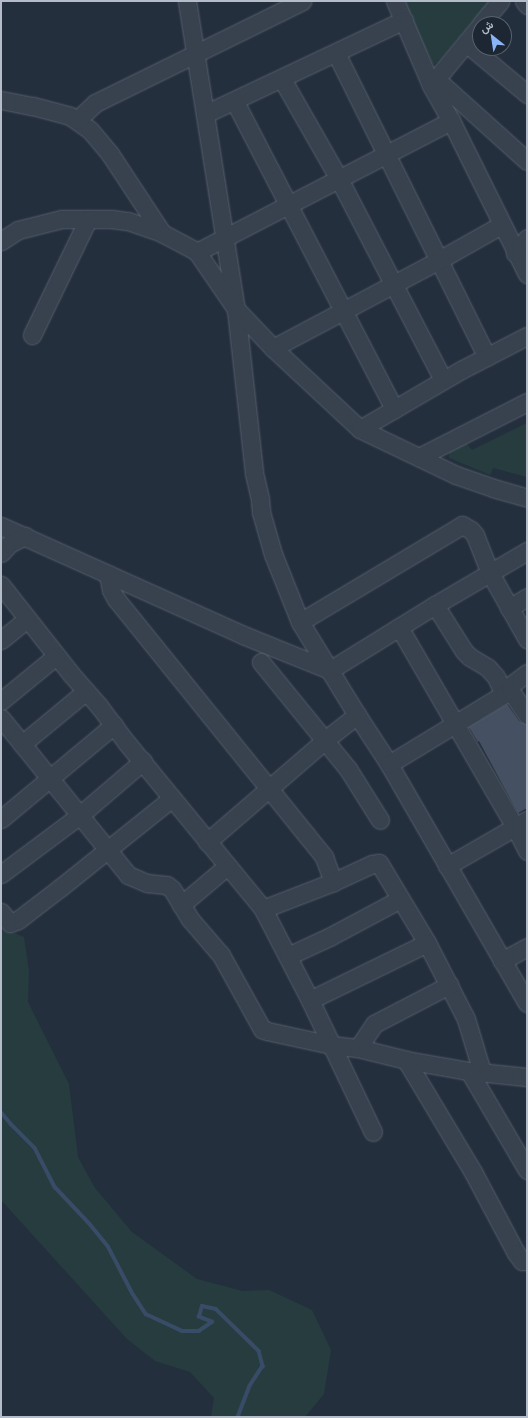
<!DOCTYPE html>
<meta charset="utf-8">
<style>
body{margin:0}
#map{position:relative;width:528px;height:1418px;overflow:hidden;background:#242f3e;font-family:Cabin,Vazirmatn,sans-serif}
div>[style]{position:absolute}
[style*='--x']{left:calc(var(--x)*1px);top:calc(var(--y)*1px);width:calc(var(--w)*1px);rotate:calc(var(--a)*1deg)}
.green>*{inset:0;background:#263c3f}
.stream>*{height:3.5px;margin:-1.75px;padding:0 1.75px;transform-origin:1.75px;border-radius:1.75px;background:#394c67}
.building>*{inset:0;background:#455162}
.roads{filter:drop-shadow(0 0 1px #565f6c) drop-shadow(0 0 1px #565f6c)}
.minor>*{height:17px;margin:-8.5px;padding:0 8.5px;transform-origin:8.5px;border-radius:8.5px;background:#38414e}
span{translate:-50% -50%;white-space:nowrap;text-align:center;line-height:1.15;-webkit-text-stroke:4px #1d2633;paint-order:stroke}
.frame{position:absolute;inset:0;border:2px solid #b4bcc9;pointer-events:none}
.north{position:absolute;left:472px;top:16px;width:40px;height:40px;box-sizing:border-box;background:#1d2633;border:1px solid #59626f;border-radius:50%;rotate:330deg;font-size:11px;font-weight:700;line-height:16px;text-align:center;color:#b4bcc9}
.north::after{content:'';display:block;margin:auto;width:14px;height:18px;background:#8ab4f8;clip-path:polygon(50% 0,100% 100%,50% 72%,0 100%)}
</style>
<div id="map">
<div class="green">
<div style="clip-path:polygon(402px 1px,490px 1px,437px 63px,433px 64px)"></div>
<div style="clip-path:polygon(527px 423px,527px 477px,493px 468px,490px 475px,449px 458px,449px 452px,466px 443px,472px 450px)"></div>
<div style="clip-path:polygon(1px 931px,12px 932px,24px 937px,29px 971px,28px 1002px,69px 1084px,78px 1157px,95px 1188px,132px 1232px,197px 1279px,243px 1291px,269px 1290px,312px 1310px,331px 1350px,324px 1394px,305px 1417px,211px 1417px,214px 1398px,190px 1372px,155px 1361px,127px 1339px,1px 1200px)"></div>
</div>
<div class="stream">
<div style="--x:1;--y:1112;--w:16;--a:50"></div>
<div style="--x:11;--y:1124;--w:34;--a:45"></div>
<div style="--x:35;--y:1148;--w:44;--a:62.9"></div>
<div style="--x:55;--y:1187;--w:51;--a:46.6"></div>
<div style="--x:90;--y:1224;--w:28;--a:51"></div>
<div style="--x:108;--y:1246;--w:54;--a:62.5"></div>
<div style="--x:133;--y:1294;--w:24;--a:57"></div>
<div style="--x:146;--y:1314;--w:40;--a:25"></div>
<div style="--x:182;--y:1331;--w:17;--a:0"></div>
<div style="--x:199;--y:1331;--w:16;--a:-35"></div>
<div style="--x:212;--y:1322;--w:14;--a:-159"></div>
<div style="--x:199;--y:1317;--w:11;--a:-75"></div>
<div style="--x:202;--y:1306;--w:14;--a:12"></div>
<div style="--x:216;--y:1309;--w:60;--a:44.3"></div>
<div style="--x:259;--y:1351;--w:16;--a:75"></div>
<div style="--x:263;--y:1366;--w:24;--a:123"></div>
<div style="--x:250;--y:1386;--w:33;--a:111"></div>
</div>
<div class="building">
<div style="clip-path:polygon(507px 704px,519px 721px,527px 725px,527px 808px,518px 813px,479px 741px,478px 742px,469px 727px)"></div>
</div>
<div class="roads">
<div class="minor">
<div style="--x:187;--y:1;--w:312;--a:81"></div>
<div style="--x:236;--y:309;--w:165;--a:83.7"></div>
<div style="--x:254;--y:473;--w:28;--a:77"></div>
<div style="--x:260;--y:500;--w:12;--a:85"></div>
<div style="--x:261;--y:512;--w:44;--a:74.1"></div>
<div style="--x:273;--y:554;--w:73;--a:68.3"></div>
<div style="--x:300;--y:622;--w:109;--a:58.5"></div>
<div style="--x:357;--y:715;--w:59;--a:56.9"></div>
<div style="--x:389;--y:764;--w:276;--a:60"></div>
<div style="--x:395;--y:1;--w:91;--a:66.8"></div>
<div style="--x:431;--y:85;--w:41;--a:60.9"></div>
<div style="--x:451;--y:121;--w:171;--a:63.6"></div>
<div style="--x:524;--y:1;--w:5;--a:53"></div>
<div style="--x:481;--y:24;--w:30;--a:-50"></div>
<div style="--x:466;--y:43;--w:80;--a:39.9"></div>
<div style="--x:336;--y:53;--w:339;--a:63.6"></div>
<div style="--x:282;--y:79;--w:115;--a:60.3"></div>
<div style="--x:339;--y:179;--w:226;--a:62.6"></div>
<div style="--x:436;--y:79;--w:122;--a:42"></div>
<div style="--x:431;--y:85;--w:77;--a:-50.3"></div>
<div style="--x:1;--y:100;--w:33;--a:11"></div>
<div style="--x:33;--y:106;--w:38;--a:15"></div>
<div style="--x:70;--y:116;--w:24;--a:35"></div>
<div style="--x:90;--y:130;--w:31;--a:50"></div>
<div style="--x:110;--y:154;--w:95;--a:56.6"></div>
<div style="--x:235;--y:102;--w:346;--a:62.6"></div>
<div style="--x:205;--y:114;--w:220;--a:-25.3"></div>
<div style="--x:77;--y:120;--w:25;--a:-43"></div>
<div style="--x:95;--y:103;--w:231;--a:-26.2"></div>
<div style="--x:1;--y:241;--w:20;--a:-33"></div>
<div style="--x:18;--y:230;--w:45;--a:-14"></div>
<div style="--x:62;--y:219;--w:49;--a:0"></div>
<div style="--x:111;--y:219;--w:17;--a:7"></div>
<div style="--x:128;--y:221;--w:36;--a:19"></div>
<div style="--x:162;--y:233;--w:40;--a:28"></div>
<div style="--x:197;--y:252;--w:286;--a:-27.3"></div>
<div style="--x:197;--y:252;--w:69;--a:55.6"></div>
<div style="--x:236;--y:309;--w:54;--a:46.5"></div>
<div style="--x:273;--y:348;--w:119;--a:43"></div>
<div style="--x:360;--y:429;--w:106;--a:25.6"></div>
<div style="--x:456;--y:475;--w:39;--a:19"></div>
<div style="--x:493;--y:488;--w:35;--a:16"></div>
<div style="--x:515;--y:253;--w:19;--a:-51"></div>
<div style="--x:32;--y:335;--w:129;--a:-64.2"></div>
<div style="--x:273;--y:348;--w:188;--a:-27.9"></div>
<div style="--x:439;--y:260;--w:71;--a:-29.4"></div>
<div style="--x:360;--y:429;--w:117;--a:-30.3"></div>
<div style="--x:461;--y:370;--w:74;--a:-27.3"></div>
<div style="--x:419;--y:457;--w:121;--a:-27"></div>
<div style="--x:1;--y:526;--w:265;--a:24.2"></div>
<div style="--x:243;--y:635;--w:94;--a:21.9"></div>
<div style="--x:330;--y:670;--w:123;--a:-31.8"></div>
<div style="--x:435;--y:605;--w:107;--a:-30.4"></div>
<div style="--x:1;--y:553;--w:12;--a:-48"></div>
<div style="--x:9;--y:544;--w:18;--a:-27"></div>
<div style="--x:108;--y:574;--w:16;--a:79"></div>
<div style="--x:111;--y:590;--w:10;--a:61"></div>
<div style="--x:116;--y:599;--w:306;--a:51.1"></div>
<div style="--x:308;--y:837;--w:26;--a:51"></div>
<div style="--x:324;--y:857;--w:27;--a:70"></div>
<div style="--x:1;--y:585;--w:113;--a:51.8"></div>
<div style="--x:71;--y:674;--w:43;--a:48.8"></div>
<div style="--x:99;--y:706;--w:45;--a:53.1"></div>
<div style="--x:126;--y:742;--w:216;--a:50.6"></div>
<div style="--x:263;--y:909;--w:102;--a:62.7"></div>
<div style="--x:310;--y:1000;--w:146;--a:64.5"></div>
<div style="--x:435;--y:605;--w:54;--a:57.8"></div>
<div style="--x:464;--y:651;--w:8;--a:45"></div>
<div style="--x:470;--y:657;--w:21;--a:31"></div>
<div style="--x:488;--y:668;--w:12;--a:48"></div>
<div style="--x:496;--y:677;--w:19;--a:65"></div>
<div style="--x:509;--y:608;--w:21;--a:-31"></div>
<div style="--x:300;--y:622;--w:189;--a:-30.9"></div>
<div style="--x:462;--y:525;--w:10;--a:29"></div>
<div style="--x:471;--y:530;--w:6;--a:51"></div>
<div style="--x:475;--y:535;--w:41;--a:68.5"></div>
<div style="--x:490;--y:573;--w:76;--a:60.7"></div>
<div style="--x:399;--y:627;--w:231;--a:59.9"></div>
<div style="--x:515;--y:827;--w:27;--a:63"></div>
<div style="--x:1;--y:640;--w:33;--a:-39"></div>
<div style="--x:261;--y:662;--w:138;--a:50.9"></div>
<div style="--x:348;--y:769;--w:60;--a:57.9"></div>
<div style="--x:510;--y:690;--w:30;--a:56"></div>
<div style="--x:1;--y:701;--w:71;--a:-39.3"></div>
<div style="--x:1;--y:718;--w:202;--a:51"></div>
<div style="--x:128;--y:875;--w:21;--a:23"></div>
<div style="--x:147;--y:883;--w:20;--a:6"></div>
<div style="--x:167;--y:885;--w:6;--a:39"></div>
<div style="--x:172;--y:889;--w:35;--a:59"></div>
<div style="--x:190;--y:919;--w:48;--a:49.3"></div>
<div style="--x:221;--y:955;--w:85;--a:61"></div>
<div style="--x:262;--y:1029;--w:5;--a:22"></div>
<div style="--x:267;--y:1031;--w:66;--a:12.2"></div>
<div style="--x:332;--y:1045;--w:26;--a:7"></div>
<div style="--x:358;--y:1048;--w:49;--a:14"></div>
<div style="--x:406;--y:1060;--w:64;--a:9.9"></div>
<div style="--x:469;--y:1071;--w:58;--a:5.9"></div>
<div style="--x:22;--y:744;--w:83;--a:-39.6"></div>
<div style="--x:389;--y:764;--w:135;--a:-31.3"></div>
<div style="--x:504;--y:694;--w:7;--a:-34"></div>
<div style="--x:510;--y:690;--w:5;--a:-79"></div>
<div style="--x:511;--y:685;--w:20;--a:-37"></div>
<div style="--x:1;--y:819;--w:147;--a:-39.8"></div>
<div style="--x:207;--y:842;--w:156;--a:-40.8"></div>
<div style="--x:325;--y:740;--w:41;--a:-38"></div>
<div style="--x:447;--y:866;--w:92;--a:-29.9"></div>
<div style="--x:1;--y:874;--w:99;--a:-36.8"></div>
<div style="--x:80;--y:815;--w:83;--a:-40.6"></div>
<div style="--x:181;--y:905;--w:60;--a:-40.3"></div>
<div style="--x:263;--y:909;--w:75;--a:-21.1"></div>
<div style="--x:333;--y:882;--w:43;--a:-24.8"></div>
<div style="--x:372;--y:864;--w:7;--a:-8"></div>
<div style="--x:379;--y:863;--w:93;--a:59"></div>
<div style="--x:427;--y:943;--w:85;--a:62.8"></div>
<div style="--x:466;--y:1019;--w:55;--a:73.2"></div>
<div style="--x:1;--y:912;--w:14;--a:51"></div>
<div style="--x:10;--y:923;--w:9;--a:-21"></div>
<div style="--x:18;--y:920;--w:54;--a:-37.5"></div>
<div style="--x:61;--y:887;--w:142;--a:-38.7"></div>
<div style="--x:288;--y:956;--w:47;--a:-24.9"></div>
<div style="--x:331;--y:936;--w:78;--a:-28.2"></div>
<div style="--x:502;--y:961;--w:29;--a:-29"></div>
<div style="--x:310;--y:1000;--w:130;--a:-26"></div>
<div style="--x:358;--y:1048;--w:29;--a:-56"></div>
<div style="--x:374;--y:1024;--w:85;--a:-27.5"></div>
<div style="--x:406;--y:1060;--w:131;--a:59.1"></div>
<div style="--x:473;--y:1172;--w:92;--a:62"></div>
<div style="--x:516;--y:1253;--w:10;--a:53"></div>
<div style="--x:522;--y:1261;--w:5;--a:0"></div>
<div style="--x:469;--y:1071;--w:115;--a:59.6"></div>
</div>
</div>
<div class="frame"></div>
<div class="north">ش</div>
</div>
